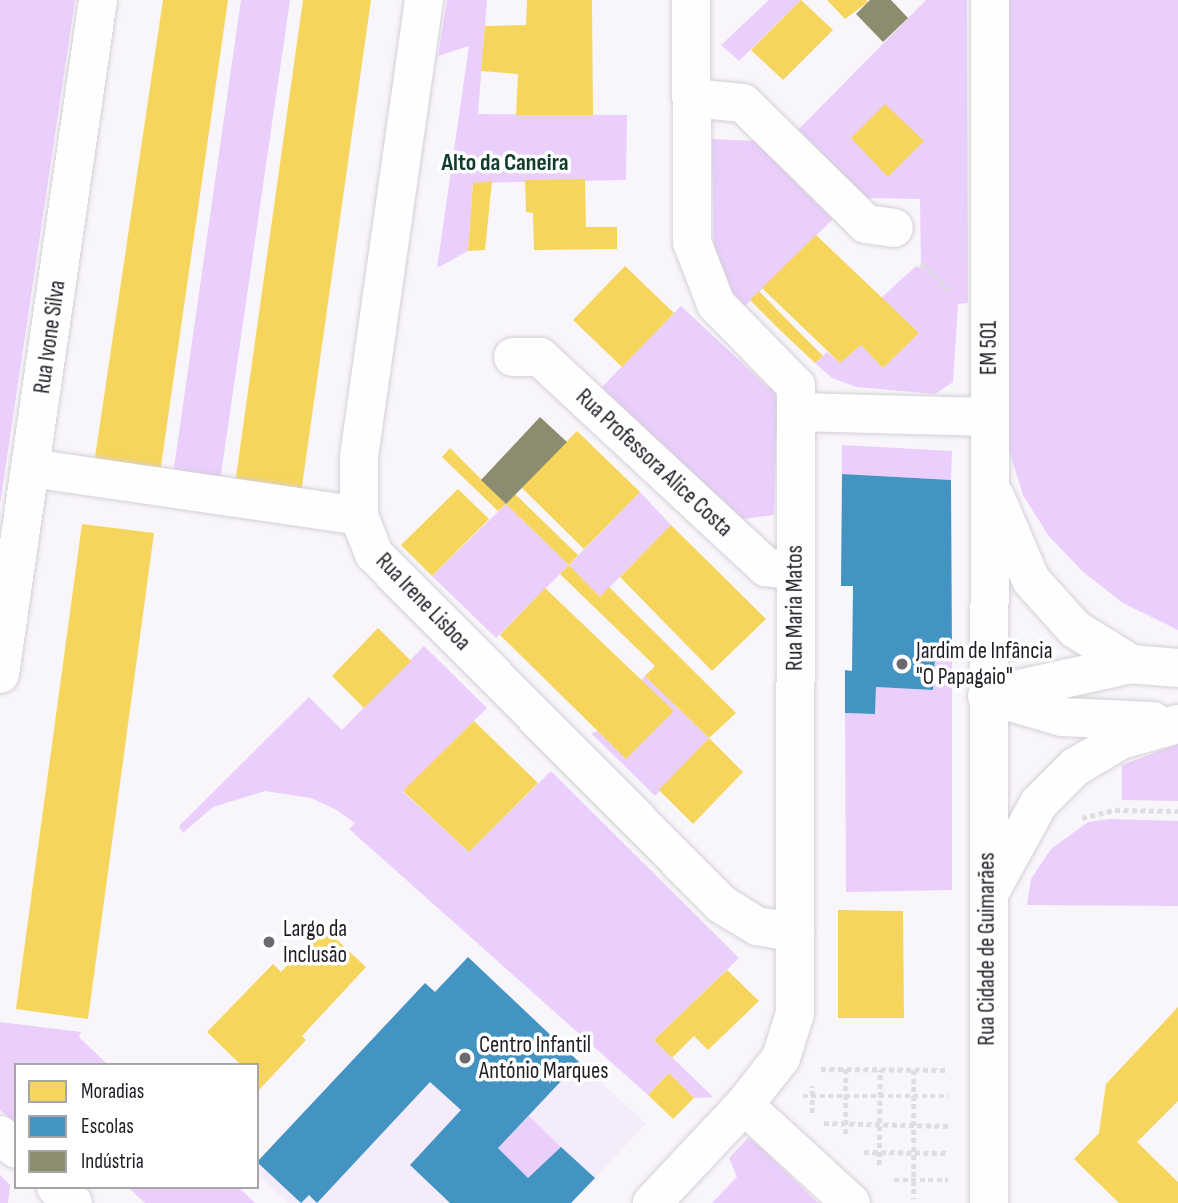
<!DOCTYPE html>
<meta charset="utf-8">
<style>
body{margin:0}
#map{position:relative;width:1178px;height:1203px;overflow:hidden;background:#f9f6fb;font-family:"Sofia Sans Condensed",sans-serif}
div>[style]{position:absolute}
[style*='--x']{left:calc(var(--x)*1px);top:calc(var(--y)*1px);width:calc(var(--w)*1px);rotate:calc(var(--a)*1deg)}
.built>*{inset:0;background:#f5ecfb}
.green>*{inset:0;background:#eacefc}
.homes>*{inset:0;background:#f6d55c}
.schools>*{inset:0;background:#4393c3}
.industry>*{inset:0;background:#8c8c6e}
.path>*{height:4.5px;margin-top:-2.25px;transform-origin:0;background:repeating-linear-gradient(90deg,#dfdddf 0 5px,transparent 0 8.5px)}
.roads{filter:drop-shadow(0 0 2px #d4d0d7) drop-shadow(0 0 2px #d4d0d7)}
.minor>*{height:38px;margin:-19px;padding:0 19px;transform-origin:19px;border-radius:19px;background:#fefefe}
.major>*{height:38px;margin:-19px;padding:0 19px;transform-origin:19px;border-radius:19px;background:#fefefe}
.dots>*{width:19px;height:19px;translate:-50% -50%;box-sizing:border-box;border:4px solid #fff;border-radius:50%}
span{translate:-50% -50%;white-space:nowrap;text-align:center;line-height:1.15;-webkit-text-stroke:7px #fff;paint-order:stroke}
.street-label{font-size:23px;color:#221d25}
.poi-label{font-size:23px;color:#221d25}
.left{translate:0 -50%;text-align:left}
.neighbourhood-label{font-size:24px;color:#113e2a;font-weight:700}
.legend{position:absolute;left:14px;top:1063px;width:245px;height:126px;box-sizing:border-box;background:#fff;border:2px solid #a7a5a8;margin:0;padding:9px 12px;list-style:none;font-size:21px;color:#221d25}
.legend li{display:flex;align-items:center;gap:14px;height:35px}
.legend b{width:35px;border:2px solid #a7a5a8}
</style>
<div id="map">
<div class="built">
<div style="clip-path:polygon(468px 957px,646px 1124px,571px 1203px,288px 1203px,257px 1174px,257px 1162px,425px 983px,435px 992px)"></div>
</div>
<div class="green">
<div style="clip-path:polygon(0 0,75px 0,0 504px)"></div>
<div style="clip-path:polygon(241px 0,290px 0,220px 481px,173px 475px)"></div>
<div style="clip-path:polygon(447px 0,487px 0,478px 114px,627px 115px,626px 180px,473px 183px,468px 251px,437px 268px,469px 46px,438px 56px)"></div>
<div style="clip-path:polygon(769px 0,801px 0,739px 61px,721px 45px)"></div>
<div style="clip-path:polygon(926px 0,967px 0,968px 303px,958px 304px,953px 382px,935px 394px,856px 387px,832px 378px,815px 363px,827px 352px,840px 363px,861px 345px,883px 368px,918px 334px,881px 298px,916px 266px,921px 268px,920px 199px,867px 198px,798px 130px)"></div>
<div style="clip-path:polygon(1004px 0,1178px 0,1178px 630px,1123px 603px,1082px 571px,1048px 535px,1023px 495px,1009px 450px)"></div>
<div style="clip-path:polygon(712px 139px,755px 141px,833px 219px,745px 306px,733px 294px,714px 252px)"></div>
<div style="clip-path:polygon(681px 306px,768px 387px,774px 385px,777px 404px,774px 515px,735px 520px,601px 388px)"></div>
<div style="clip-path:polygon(842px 445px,952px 451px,951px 480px,842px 474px)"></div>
<div style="clip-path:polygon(640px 492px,671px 525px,600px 597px,569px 565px,496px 638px,432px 576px,506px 504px,569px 565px)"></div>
<div style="clip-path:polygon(424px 646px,487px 708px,403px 792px,469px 852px,551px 771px,739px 958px,654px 1040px,713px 1097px,694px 1098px,669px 1073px,648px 1095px,349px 829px,355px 823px,335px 809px,311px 798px,265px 791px,213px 807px,183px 833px,179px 826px,309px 697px,342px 730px)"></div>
<div style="clip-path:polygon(935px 657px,952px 658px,952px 890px,846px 892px,845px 713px,875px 714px,876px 687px,933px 690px)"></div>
<div style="clip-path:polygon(645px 676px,709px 738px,655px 796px,591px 733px,674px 711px,641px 680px)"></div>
<div style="clip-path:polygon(1178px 744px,1178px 801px,1122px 800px,1122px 765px)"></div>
<div style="clip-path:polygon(1110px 819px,1178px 821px,1178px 906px,1027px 905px,1031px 879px,1051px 849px,1088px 822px)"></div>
<div style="clip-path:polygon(0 1022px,81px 1032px,79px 1037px,108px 1065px,16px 1065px,16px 1123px,0 1110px)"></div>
<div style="clip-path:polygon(529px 1116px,561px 1147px,528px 1178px,498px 1148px)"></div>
<div style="clip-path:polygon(748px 1138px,755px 1142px,818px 1203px,712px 1203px,737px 1177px,729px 1158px)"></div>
<div style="clip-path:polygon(0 1175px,10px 1185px,8px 1203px,0 1203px)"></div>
<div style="clip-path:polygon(128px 1187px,238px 1187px,255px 1203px,145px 1203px)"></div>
</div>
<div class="homes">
<div style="clip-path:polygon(163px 0,228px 0,160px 473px,94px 464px)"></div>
<div style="clip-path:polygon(303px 0,371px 0,301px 493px,235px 484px)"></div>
<div style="clip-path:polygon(527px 0,592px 0,593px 115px,516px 115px,518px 74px,481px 71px,485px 26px,526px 25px)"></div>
<div style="clip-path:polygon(801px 0,833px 30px,783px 80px,751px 50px)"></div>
<div style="clip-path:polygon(827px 0,866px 0,868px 2px,845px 19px)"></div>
<div style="clip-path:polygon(885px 104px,924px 141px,888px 177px,851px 138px)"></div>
<div style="clip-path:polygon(585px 179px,586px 227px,617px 227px,617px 249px,534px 250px,533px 213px,526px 212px,525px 180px)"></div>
<div style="clip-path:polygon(492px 181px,485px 250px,468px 251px,473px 183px)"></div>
<div style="clip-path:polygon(816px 235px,919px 333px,883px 368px,861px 345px,840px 363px,762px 288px)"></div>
<div style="clip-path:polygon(625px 266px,674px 313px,622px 367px,573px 320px)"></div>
<div style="clip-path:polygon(759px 291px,791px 324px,823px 356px,815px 363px,782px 332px,750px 300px)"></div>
<div style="clip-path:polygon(577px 431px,640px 492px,584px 549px,521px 487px)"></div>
<div style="clip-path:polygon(450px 448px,506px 504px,498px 511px,442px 457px)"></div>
<div style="clip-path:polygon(458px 489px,489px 519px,432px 576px,401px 545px)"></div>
<div style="clip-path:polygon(515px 494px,578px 555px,569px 565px,506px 504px)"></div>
<div style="clip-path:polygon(82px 524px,154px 533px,88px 1019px,16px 1009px)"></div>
<div style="clip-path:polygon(671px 525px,766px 619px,712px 671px,620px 577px)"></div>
<div style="clip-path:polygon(569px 565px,600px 597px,609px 587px,736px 713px,709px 738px,743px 772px,693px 824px,659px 790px,709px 738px,645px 676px,655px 666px,560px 574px)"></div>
<div style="clip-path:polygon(545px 588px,674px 711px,626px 759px,500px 635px)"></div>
<div style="clip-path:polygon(378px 628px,411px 661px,364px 708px,332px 676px)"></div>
<div style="clip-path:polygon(474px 721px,538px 783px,469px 852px,403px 791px)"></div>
<div style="clip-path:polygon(838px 910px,903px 911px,904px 1018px,838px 1018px)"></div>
<div style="clip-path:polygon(323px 927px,366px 967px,302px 1036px,306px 1040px,257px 1092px,257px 1065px,241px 1065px,207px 1032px,273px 964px,281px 972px)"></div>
<div style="clip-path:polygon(727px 970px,759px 1001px,708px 1050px,694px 1036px,672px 1058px,654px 1040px)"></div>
<div style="clip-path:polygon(1178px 1007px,1178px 1101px,1137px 1142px,1178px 1182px,1178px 1203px,1119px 1203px,1074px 1159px,1099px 1133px,1106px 1084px)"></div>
<div style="clip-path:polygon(669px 1073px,694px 1098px,673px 1119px,648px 1095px)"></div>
</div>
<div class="schools">
<div style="clip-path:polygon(842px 474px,951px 480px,952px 658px,935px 657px,933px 690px,876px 687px,875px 714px,845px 713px,845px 670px,852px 671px,853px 586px,841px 586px)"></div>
<div style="clip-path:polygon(468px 957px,579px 1062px,498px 1148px,528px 1178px,561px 1147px,595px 1178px,571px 1203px,450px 1203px,410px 1165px,461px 1110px,430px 1082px,317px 1203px,309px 1195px,301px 1203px,257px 1162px,425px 983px,435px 992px)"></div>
</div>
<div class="industry">
<div style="clip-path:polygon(870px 0,891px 0,908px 18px,883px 42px,856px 14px)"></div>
<div style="clip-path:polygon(540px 417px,567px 442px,506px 504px,481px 480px)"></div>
</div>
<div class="path">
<div style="--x:921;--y:263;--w:39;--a:44"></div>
<div style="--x:1082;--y:818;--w:34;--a:-14"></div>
<div style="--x:1115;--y:810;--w:63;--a:0.9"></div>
<div style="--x:821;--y:1069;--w:127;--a:0.5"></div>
<div style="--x:846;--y:1069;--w:65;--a:90"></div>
<div style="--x:914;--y:1070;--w:129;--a:90"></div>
<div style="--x:803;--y:1096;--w:145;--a:0"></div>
<div style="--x:812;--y:1113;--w:27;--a:-90"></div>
<div style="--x:824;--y:1123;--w:124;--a:1.4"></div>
<div style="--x:864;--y:1152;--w:85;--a:0.7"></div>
<div style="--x:879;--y:1165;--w:95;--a:-89.4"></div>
<div style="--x:894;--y:1180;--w:54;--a:0"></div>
</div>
<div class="roads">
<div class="minor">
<div style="--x:424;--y:0;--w:462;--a:98.1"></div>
<div style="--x:359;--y:457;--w:59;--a:90"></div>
<div style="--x:359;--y:516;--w:41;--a:68.5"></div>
<div style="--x:374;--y:554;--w:493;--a:45.2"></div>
<div style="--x:721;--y:904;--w:42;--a:31.4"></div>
<div style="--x:757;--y:926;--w:39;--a:10"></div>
<div style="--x:692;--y:98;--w:51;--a:5.6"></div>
<div style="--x:743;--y:103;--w:173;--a:44.5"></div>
<div style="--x:866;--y:224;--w:28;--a:8"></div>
<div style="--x:513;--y:357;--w:27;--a:0"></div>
<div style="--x:540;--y:357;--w:309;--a:42.9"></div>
<div style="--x:766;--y:567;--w:29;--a:8"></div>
<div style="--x:796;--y:412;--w:193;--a:1.5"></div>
<div style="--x:31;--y:468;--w:331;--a:8.3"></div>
<div style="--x:0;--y:674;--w:681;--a:-81.73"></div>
<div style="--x:744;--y:1105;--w:145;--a:42.5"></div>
<div style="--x:0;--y:1135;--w:21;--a:41"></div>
<div style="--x:56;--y:1187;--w:23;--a:43"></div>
<div style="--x:652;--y:1203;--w:134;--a:-46.8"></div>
<div style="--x:744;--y:1105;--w:60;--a:-51.8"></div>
<div style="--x:781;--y:1058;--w:47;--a:-72.7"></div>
<div style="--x:795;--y:1013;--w:627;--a:-89.91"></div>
<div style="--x:796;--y:386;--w:115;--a:-134.3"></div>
<div style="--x:716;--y:304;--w:66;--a:-111.2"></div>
<div style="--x:692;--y:242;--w:242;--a:-90.2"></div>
</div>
<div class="major">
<div style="--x:995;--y:496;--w:91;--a:66.8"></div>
<div style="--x:1031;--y:580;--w:66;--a:48.1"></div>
<div style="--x:1075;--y:629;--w:66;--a:32"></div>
<div style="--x:987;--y:696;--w:148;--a:-12.5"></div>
<div style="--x:1131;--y:664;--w:47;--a:4.9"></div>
<div style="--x:993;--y:697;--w:72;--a:16.2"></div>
<div style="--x:1062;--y:717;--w:91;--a:2.5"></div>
<div style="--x:990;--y:892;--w:102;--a:-61.2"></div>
<div style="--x:1039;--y:803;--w:51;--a:-45"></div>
<div style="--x:1075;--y:767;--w:53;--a:-30.4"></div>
<div style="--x:1121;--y:740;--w:59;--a:-15.7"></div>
<div style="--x:989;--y:1203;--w:1203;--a:-89.95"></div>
</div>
</div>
<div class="dots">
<div style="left:902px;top:664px;background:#6d6970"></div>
<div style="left:269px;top:942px;background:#6d6970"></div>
<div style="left:465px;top:1058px;background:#6d6970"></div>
</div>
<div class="street-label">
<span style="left:50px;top:337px;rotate:-82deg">Rua Ivone Silva</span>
<span style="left:989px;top:348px;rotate:-90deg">EM 501</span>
<span style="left:654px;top:463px;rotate:43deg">Rua Professora Alice Costa</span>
<span style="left:423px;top:602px;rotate:46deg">Rua Irene Lisboa</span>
<span style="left:795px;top:608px;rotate:-90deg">Rua Maria Matos</span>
<span style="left:987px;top:949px;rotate:-90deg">Rua Cidade de Guimarães</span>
</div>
<div class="poi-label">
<span class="left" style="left:916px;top:664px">Jardim de Infância<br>"O Papagaio"</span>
<span class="left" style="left:283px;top:942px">Largo da<br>Inclusão</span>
<span class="left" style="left:479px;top:1058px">Centro Infantil<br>António Marques</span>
</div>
<div class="neighbourhood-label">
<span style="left:505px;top:163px">Alto da Caneira</span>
</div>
<ul class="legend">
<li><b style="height:19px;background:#f6d55c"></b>Moradias</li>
<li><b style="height:19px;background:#4393c3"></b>Escolas</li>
<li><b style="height:19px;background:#8c8c6e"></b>Indústria</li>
</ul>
</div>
